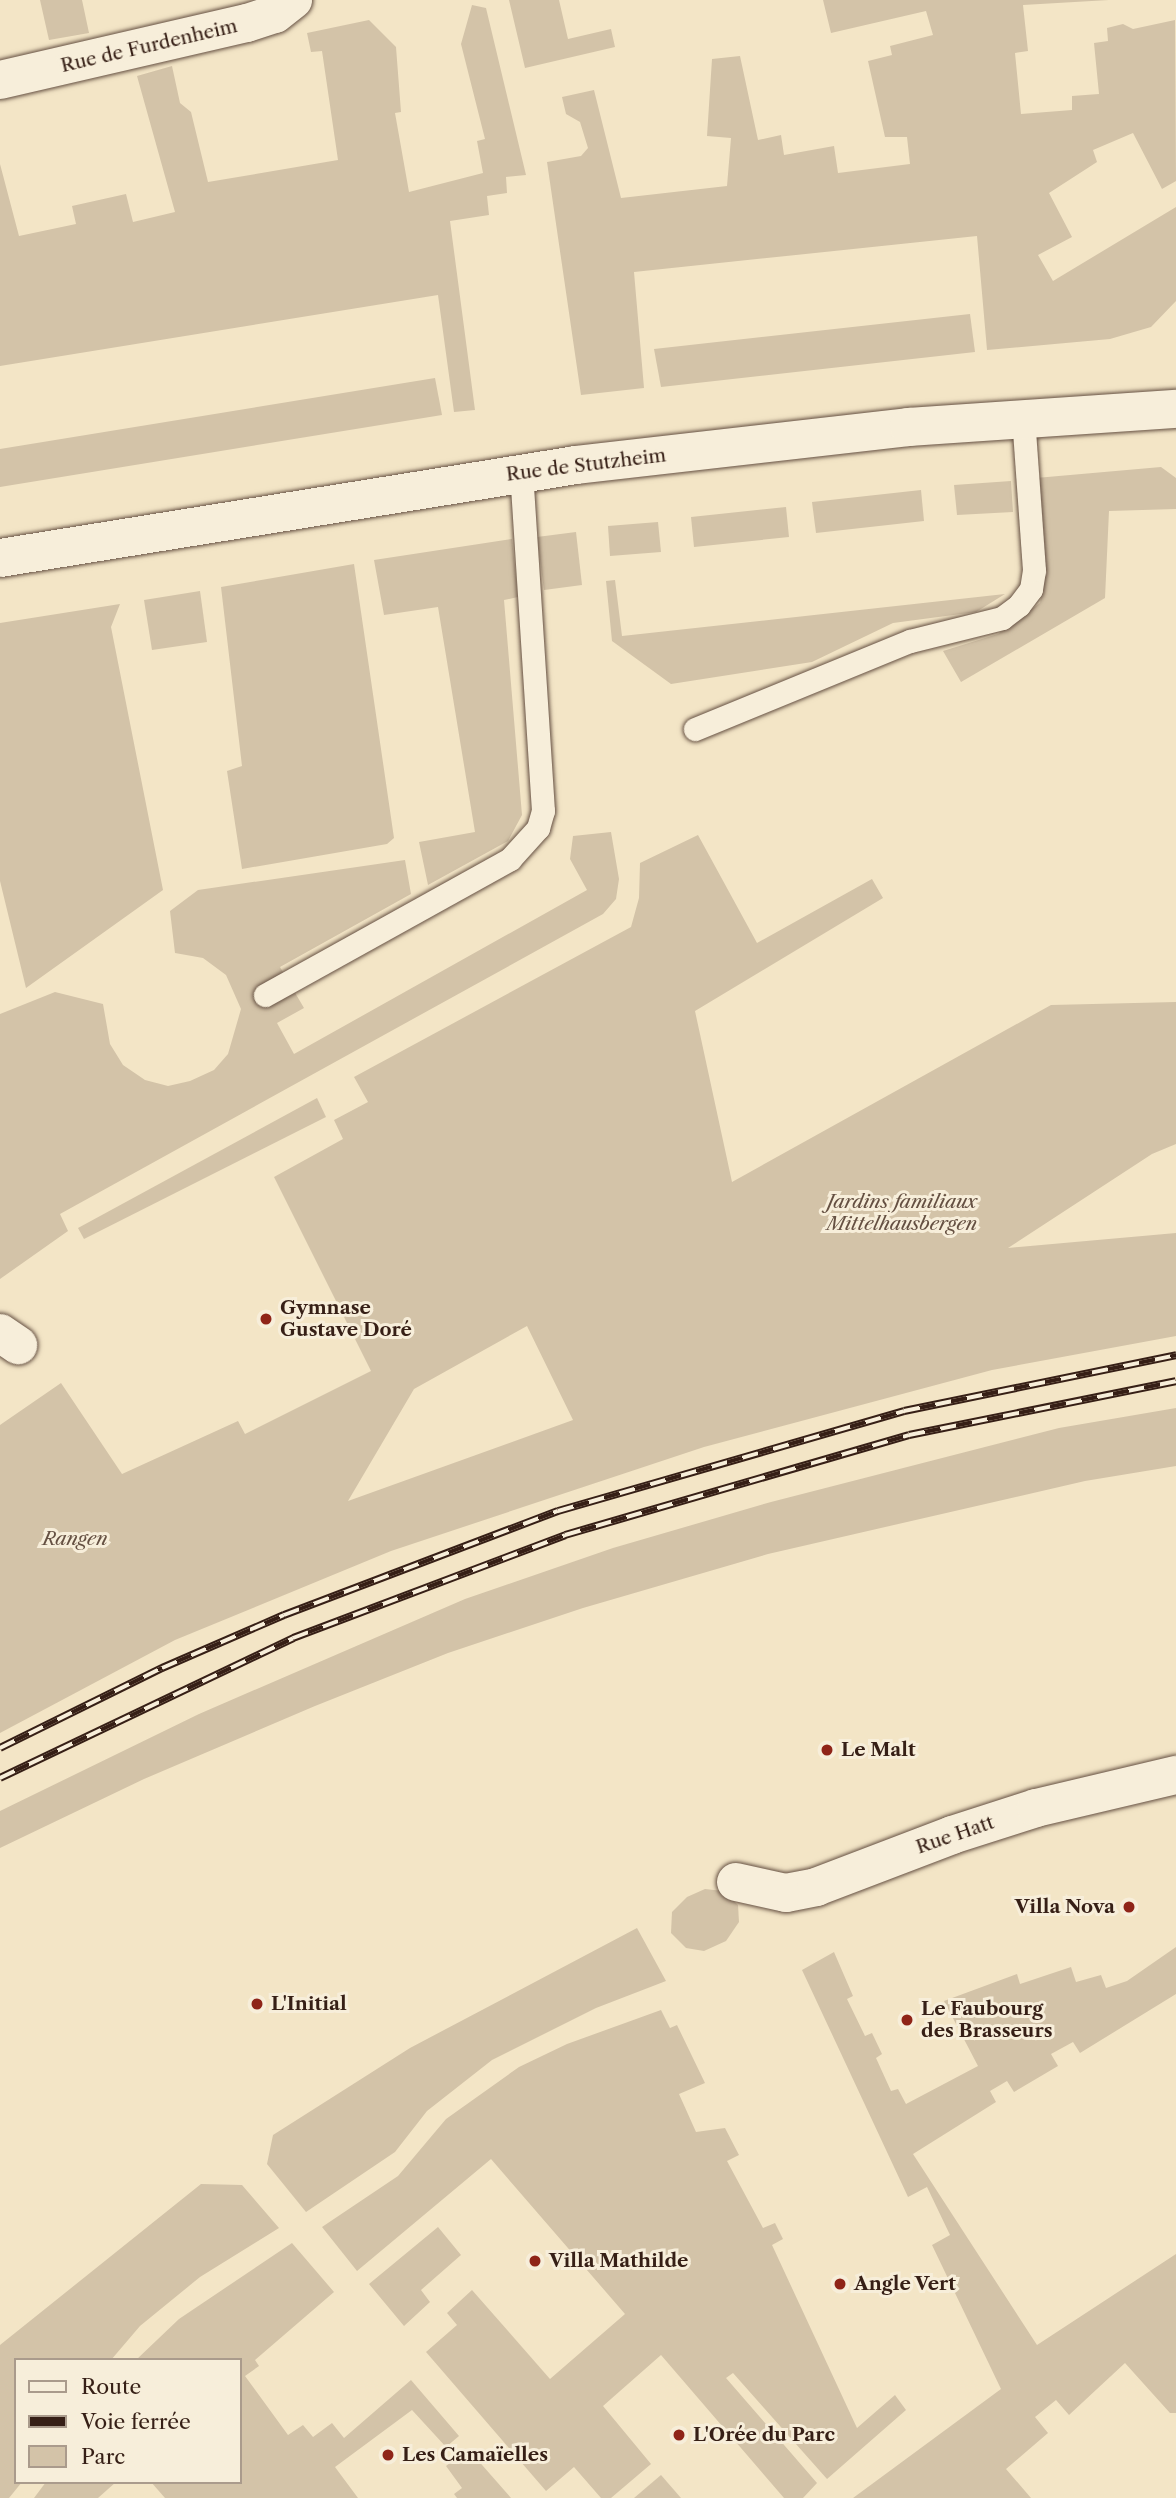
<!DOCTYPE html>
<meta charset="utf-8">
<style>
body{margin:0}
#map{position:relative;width:1176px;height:2498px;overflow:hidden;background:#f3e5c6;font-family:"Libre Caslon Text",serif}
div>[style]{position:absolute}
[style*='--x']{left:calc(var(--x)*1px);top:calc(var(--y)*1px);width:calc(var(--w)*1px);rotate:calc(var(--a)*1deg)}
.green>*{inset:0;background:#d3c3a8}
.roads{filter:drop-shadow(0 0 2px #655042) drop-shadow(0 0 2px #655042)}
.lane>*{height:23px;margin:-11.5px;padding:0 11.5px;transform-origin:11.5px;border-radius:11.5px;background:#f7eeda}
.street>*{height:38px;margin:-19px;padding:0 19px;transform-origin:19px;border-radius:19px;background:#f7eeda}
.secondary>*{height:38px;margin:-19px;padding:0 19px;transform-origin:19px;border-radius:19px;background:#f7eeda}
.rail>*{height:8px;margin-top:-4px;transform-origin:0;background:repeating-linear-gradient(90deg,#f7eeda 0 16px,#361f16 0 32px);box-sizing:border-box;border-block:2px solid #361f16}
.dots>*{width:19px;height:19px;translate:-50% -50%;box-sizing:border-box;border:4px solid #f7eeda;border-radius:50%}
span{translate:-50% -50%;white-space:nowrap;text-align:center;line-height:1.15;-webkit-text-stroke:6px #f7eeda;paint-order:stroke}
.street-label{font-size:19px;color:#361f16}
.park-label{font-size:19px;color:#655042;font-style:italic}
.poi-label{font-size:19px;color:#361f16;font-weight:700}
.left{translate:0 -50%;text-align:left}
.right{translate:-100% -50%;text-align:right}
.legend{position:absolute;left:14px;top:2358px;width:228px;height:126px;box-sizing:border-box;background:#f7eeda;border:2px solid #aa9b8c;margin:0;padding:9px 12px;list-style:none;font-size:21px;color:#361f16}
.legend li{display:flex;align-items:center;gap:14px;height:35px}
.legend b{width:35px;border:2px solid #aa9b8c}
</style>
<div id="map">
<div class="green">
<div style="clip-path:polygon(40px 0,82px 0,89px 33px,49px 40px)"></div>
<div style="clip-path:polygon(509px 0,559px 0,568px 39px,611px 29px,615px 47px,525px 68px)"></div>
<div style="clip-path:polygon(823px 0,1109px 0,1023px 5px,1028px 51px,1015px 53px,1021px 114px,1072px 110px,1072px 96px,1099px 94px,1094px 43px,1108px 41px,1107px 28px,1123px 24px,1133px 29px,1175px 20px,1176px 181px,1162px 189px,1133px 133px,1093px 150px,1097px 162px,1049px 193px,1072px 237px,1038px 255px,1053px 281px,1176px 207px,1176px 301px,1151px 327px,1110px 339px,987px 350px,977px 236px,634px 272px,644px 388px,581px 395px,547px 162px,581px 156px,588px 148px,580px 122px,566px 114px,562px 97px,594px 90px,621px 198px,727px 186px,731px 138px,707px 136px,712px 59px,740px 56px,758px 140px,781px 135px,784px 155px,834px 146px,838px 173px,910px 164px,907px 137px,885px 137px,868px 61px,892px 55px,890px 46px,933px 35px,926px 11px,831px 33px)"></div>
<div style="clip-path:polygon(472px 5px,486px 8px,526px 175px,506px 177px,507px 193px,487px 196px,489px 215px,450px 221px,475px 410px,454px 412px,438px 295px,0 366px,0 164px,19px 236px,76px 224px,72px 206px,126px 194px,133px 222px,175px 212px,137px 76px,172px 66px,180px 103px,191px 112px,208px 182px,338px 160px,322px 51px,311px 52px,307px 33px,369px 20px,396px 47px,401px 112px,395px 113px,409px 192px,483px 173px,477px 141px,485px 139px,461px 44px)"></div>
<div style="clip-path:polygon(970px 314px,975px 352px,661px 387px,654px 349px)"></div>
<div style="clip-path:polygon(435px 378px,442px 415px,0 487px,0 449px)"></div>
<div style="clip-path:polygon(1161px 467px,1176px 478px,1176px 509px,1109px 511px,1105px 598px,961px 682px,943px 651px,998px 634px,1040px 603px,1044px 582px,1036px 478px)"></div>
<div style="clip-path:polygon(1011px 481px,1013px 512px,957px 515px,954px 485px)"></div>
<div style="clip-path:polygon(921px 490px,924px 521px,816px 533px,812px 502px)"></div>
<div style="clip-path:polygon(786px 507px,789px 537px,694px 547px,691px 517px)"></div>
<div style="clip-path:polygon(658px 522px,661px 552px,610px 556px,608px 526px)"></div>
<div style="clip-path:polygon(576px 532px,582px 585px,544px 590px,537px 537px)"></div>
<div style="clip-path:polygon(512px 539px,518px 597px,504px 600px,522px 815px,508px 841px,428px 885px,419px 842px,475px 832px,438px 607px,384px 615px,374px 560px)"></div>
<div style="clip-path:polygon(354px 564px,394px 838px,387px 844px,242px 869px,227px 771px,242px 766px,221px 587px)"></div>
<div style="clip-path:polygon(615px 580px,622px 636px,1005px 594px,976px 612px,893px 623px,812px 662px,671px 684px,612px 641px,606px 581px)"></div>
<div style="clip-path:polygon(200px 591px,207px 642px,152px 650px,144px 600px)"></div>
<div style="clip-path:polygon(120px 604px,111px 627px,163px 890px,26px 988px,0 881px,0 623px)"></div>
<div style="clip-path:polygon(611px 832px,619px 879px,616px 899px,603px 914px,60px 1214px,68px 1231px,0 1279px,0 1014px,55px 992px,103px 1004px,110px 1044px,123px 1065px,145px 1080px,168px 1086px,190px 1081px,214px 1070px,228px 1054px,241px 1009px,226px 975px,203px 958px,175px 953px,170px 911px,198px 890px,405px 860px,411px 894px,280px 967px,304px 1008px,277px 1023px,294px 1054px,587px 890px,570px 859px,573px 836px)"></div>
<div style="clip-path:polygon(evenodd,698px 835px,757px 943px,872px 879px,883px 898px,695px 1011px,732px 1182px,1051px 1005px,1176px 1002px,1176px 1144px,1152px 1154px,1008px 1248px,1176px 1233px,1176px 1336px,992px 1370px,704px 1447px,391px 1551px,175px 1640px,0 1733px,0 1425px,61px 1383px,122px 1474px,238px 1421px,245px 1434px,371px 1371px,274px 1177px,343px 1139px,334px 1120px,368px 1102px,354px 1077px,631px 927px,639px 898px,640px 863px,698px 835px,527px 1326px,573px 1420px,348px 1501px,414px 1389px,527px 1326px)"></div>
<div style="clip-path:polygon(317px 1098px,326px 1117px,84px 1239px,78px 1228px)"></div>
<div style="clip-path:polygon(1176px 1408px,1176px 1466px,1085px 1481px,768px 1554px,583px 1608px,448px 1653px,315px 1706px,144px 1779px,0 1848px,0 1811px,199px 1714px,465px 1599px,613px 1548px,771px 1502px,1059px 1428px)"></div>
<div style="clip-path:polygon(705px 1889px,723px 1891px,738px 1905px,739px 1922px,726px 1941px,704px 1951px,686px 1948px,671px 1933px,672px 1912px,687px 1897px)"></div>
<div style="clip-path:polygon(637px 1928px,666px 1981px,596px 2008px,492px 2060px,427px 2111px,395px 2152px,306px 2212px,267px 2164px,273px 2135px,410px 2048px)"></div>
<div style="clip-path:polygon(1176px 1947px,1176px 1994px,1080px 2053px,1073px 2042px,1051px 2054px,1058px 2066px,1014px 2092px,1007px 2081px,990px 2091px,996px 2102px,913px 2154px,1037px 2345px,1176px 2254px,1176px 2413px,1170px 2413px,1125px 2363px,1069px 2415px,1056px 2400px,1035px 2417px,1048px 2433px,1006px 2469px,1031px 2498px,853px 2498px,1001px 2389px,932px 2245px,950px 2235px,927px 2187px,908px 2197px,802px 1970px,834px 1952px,853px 1996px,847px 1999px,865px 2036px,872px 2033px,882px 2054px,876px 2058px,891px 2091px,898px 2089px,906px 2104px,978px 2066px,944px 2001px,1017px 1974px,1020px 1984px,1071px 1967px,1076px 1982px,1101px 1975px,1106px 1988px,1127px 1981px)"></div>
<div style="clip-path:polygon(661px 2010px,670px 2028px,677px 2025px,705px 2083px,679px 2094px,696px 2132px,725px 2128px,739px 2155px,727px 2161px,763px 2228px,775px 2223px,783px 2239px,772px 2245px,857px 2428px,895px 2395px,906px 2410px,827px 2479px,733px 2373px,726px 2378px,817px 2483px,803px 2498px,784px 2498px,661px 2355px,603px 2406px,651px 2464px,611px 2498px,601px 2498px,574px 2467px,546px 2491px,426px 2352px,457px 2325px,447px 2313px,472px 2290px,550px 2379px,625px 2314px,491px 2159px,357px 2271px,322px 2227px,398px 2176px,446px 2119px,519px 2067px,567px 2044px)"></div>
<div style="clip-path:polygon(201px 2184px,242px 2185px,279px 2228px,200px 2277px,140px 2326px,111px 2360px,16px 2360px,16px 2482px,22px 2482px,9px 2498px,0 2498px,0 2345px)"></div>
<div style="clip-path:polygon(438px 2227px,461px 2255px,421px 2290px,430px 2302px,404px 2326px,369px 2284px)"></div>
<div style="clip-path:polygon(292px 2243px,334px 2292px,255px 2360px,259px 2366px,245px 2376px,288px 2435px,303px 2425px,313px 2437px,332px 2423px,344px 2438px,411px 2380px,459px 2436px,446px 2447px,412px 2410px,335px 2467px,358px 2498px,165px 2498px,151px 2482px,240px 2482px,240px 2360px,136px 2360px,179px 2319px)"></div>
<div style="clip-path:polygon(468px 2449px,511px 2498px,457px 2498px,454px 2494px,462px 2488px,446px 2466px)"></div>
<div style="clip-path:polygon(661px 2475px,681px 2498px,634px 2498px)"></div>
<div style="clip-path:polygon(46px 2482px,116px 2482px,98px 2498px,34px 2498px)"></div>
</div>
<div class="roads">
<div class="lane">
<div style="--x:695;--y:729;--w:232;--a:-22.3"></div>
<div style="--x:910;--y:641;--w:95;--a:-14"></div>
<div style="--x:1002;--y:618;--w:21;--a:-37"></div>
<div style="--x:1019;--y:605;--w:20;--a:-53"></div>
<div style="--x:1031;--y:589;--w:19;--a:-81"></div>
<div style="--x:1034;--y:570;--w:152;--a:-94.1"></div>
<div style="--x:265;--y:995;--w:280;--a:-29"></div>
<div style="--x:510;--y:859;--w:42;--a:-47.9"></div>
<div style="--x:538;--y:828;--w:18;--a:-74"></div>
<div style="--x:543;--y:811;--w:340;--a:-93.7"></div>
</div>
<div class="street">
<div style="--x:0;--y:80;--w:253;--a:-13"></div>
<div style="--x:247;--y:23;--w:29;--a:-18"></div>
<div style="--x:275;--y:14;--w:23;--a:-38"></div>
<div style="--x:0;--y:1333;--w:22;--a:34"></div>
<div style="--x:736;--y:1882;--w:51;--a:12.4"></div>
<div style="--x:786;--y:1893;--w:31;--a:-11"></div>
<div style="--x:816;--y:1887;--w:146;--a:-20.9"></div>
<div style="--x:952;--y:1835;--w:88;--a:-17.8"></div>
<div style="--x:1036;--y:1808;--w:144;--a:-13.3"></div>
</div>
<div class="secondary">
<div style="--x:0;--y:558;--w:583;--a:-9.17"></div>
<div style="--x:576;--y:465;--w:335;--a:-6.5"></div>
<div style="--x:909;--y:427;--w:268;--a:-3.9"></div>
</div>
</div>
<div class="rail">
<div style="--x:0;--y:1748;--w:181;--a:-26.3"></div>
<div style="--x:162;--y:1668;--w:133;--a:-23.5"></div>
<div style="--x:284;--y:1615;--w:293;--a:-20.8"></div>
<div style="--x:558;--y:1511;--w:360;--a:-16.1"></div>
<div style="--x:904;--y:1411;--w:278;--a:-11.6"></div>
<div style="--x:0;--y:1778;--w:325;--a:-25.5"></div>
<div style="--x:293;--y:1638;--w:291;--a:-20.7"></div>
<div style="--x:565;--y:1535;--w:358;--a:-16.2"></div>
<div style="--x:909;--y:1435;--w:272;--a:-11.4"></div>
</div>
<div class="dots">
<div style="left:266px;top:1319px;background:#8f2418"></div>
<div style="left:827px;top:1750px;background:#8f2418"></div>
<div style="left:1129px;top:1907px;background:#8f2418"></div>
<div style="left:257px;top:2004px;background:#8f2418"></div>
<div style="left:907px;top:2020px;background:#8f2418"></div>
<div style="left:535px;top:2261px;background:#8f2418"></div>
<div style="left:840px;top:2284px;background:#8f2418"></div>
<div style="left:679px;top:2435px;background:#8f2418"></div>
<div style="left:388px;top:2455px;background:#8f2418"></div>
</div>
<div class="street-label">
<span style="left:149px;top:46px;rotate:-13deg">Rue de Furdenheim</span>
<span style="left:586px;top:465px;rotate:-7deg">Rue de Stutzheim</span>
<span style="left:955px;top:1835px;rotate:-19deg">Rue Hatt</span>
</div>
<div class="park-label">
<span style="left:902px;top:1213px">Jardins familiaux<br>Mittelhausbergen</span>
<span style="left:75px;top:1539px">Rangen</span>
</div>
<div class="poi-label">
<span class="left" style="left:280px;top:1319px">Gymnase<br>Gustave Doré</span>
<span class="left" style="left:841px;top:1750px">Le Malt</span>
<span class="right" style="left:1115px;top:1907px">Villa Nova</span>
<span class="left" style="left:271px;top:2004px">L'Initial</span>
<span class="left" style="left:921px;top:2020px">Le Faubourg<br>des Brasseurs</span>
<span class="left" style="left:549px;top:2261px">Villa Mathilde</span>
<span class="left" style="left:854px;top:2284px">Angle Vert</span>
<span class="left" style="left:693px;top:2435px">L'Orée du Parc</span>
<span class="left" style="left:402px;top:2455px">Les Camaïelles</span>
</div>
<ul class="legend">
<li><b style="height:9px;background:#f7eeda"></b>Route</li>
<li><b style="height:9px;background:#361f16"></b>Voie ferrée</li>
<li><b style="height:19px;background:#d3c3a8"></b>Parc</li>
</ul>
</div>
